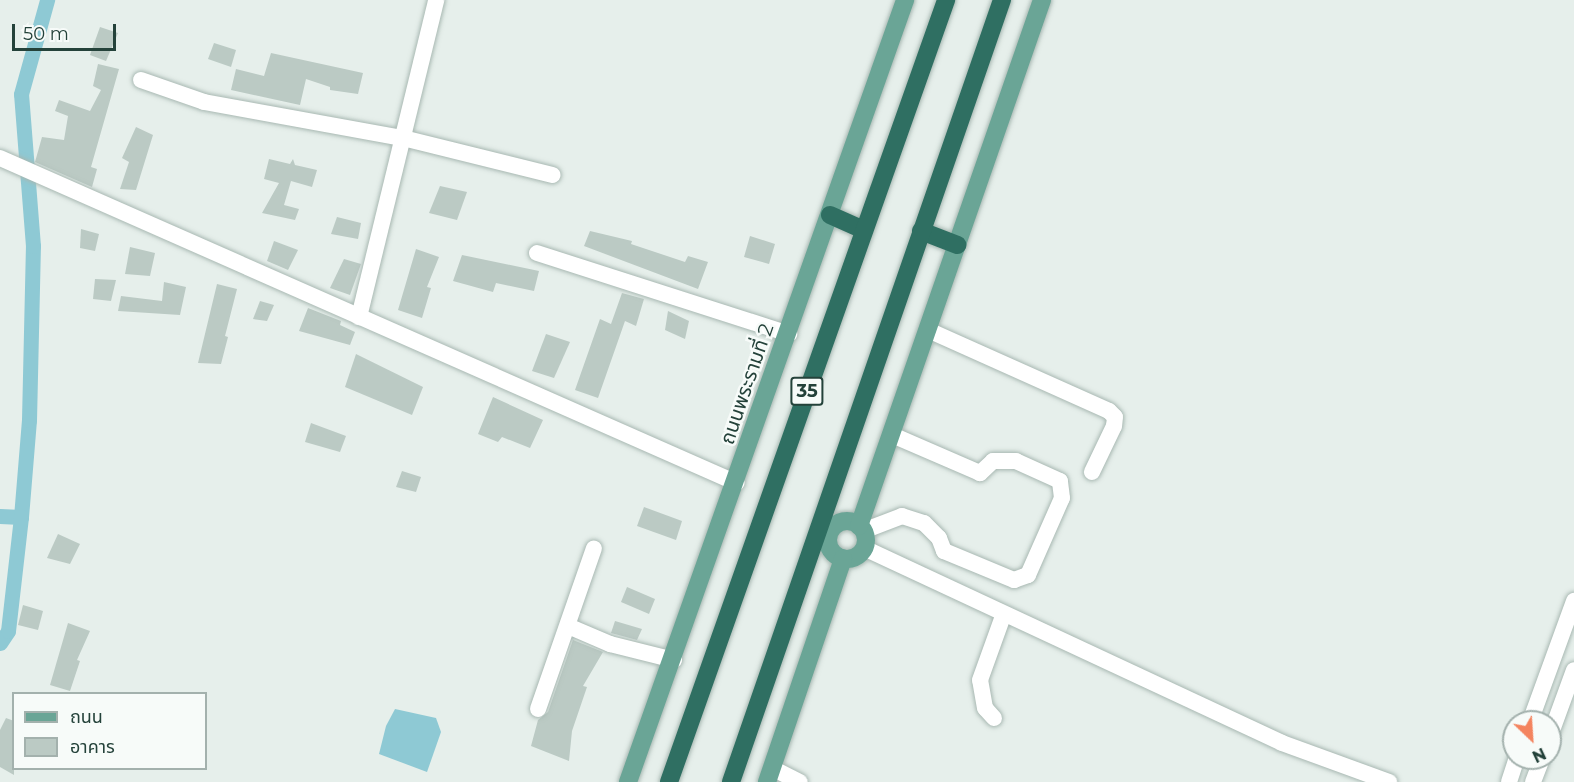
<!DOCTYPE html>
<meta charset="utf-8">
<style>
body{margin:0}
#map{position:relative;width:1574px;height:782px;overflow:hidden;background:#e6efeb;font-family:Montserrat,"Noto Sans Thai",sans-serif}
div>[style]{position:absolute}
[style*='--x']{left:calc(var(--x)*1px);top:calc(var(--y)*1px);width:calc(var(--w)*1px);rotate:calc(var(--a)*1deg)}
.water>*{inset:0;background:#8ec9d4}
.canal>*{height:15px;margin:-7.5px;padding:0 7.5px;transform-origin:7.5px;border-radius:7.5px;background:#8ec9d4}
.building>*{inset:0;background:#bbcac4}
.roads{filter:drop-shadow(0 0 2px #a8b8b2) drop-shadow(0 0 2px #a8b8b2)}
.minor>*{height:16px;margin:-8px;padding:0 8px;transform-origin:8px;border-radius:8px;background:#fff}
.major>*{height:18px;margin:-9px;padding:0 9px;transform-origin:9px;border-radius:9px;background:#6aa596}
.major>.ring{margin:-9px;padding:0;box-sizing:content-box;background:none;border:18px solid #6aa596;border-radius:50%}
.highway>*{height:18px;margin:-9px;padding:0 9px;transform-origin:9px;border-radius:9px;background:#2f6f62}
span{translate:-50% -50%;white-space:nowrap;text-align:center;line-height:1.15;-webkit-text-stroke:5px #f7fbf9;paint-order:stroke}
.shield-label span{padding:2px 4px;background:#f7fbf9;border:2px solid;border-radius:4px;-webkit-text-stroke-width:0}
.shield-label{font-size:18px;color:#24423a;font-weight:700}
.street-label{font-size:20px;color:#24423a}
.legend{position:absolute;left:12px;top:692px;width:195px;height:78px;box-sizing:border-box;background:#f7fbf9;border:2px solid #a3b1ad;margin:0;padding:8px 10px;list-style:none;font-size:18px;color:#24423a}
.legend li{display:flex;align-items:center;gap:12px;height:30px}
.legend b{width:30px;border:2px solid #a3b1ad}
.north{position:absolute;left:1502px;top:710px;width:60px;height:60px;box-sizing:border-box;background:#f7fbf9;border:2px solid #a3b1ad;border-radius:50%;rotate:155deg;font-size:16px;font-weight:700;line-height:24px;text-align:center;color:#24423a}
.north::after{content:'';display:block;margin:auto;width:21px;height:27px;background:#f4845f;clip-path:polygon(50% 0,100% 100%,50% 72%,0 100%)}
.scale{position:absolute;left:12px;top:24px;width:104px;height:27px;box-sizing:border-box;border:3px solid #24423a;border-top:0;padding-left:8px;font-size:18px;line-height:21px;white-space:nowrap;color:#24423a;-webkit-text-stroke:4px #f7fbf9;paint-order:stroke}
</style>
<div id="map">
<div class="water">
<div style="clip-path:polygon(395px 709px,436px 718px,441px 732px,427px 772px,379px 754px,386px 726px)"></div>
</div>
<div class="canal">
<div style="--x:0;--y:516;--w:21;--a:3"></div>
<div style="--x:21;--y:517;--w:97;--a:-85.3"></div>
<div style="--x:29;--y:420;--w:174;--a:-88.7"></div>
<div style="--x:33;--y:246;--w:152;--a:-94.5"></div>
<div style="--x:21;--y:94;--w:98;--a:-74.5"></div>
<div style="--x:0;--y:643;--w:14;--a:-56"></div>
<div style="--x:8;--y:631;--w:115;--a:-83.5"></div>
</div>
<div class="building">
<div style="clip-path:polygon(100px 27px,118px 33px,106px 61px,90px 55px)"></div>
<div style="clip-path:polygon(214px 43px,236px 50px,231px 67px,208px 59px)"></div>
<div style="clip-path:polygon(271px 53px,363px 73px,358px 94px,330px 90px,330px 87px,306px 79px,300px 105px,231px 90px,236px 69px,264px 76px)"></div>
<div style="clip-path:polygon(98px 64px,119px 69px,91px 167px,97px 169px,92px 187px,35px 162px,42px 137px,64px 140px,68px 116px,55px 111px,59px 100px,90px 111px,101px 90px,93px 86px)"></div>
<div style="clip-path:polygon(136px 127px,153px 135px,136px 190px,120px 189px,129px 162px,122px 158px)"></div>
<div style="clip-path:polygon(269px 159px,290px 164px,293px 159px,295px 165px,317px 170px,312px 187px,291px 181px,284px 205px,299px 209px,295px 220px,262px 213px,279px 183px,264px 179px)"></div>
<div style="clip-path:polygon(440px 186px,467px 192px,457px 220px,429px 213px)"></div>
<div style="clip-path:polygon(337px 217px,361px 223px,358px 239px,331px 234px)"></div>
<div style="clip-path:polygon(81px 229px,99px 234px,95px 251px,80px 248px)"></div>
<div style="clip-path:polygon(590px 231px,632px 241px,631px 244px,685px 262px,688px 256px,708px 262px,698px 289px,584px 246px)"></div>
<div style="clip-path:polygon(750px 236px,775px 244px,769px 264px,744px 257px)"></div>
<div style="clip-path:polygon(274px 241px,298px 250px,288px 270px,267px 261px)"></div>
<div style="clip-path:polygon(130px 247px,155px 253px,150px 276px,125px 274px)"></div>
<div style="clip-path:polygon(416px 249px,439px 257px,427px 287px,431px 288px,422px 318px,398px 310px)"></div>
<div style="clip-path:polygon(462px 255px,539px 271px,534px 291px,496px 283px,493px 292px,453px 281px)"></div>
<div style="clip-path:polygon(344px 259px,361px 264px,350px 295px,330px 288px)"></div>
<div style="clip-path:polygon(95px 279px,116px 280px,111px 301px,93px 299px)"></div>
<div style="clip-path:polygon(164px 282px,186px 287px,180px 315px,118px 311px,121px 296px,162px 301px)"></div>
<div style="clip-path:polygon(217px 284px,237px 289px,225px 336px,228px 337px,221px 364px,198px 363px)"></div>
<div style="clip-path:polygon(622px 293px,644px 299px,636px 326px,625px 321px,598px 398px,575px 390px,600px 319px,611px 324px)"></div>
<div style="clip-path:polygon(260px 301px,274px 305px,267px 321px,253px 319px)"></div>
<div style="clip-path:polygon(308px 308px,341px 321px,340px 325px,355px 332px,350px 345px,299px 331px)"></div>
<div style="clip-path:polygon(668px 311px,689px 321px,685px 339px,665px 330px)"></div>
<div style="clip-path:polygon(546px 334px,570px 342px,554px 378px,532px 371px)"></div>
<div style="clip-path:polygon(356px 354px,423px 387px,412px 415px,345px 387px)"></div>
<div style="clip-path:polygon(493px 397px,543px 420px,530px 448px,502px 437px,498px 442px,478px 434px)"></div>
<div style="clip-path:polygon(311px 423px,346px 436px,340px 452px,305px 442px)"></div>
<div style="clip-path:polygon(402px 471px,421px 477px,416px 492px,396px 487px)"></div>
<div style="clip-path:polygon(644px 507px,682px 521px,676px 540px,637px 526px)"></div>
<div style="clip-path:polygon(58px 534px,80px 544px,70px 564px,47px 558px)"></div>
<div style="clip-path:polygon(627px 587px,655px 599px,649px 614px,621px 602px)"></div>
<div style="clip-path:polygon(23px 605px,43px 611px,38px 630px,18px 625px)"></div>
<div style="clip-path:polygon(615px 621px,642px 629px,637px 640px,611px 633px)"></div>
<div style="clip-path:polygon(68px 623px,90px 631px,77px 660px,80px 661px,70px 691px,50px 685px)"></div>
<div style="clip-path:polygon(573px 640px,603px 652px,583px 686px,587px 687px,572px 731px,569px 761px,531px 746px,538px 720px,548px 712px)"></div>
<div style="clip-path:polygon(6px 718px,14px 721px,14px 775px,0 767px,0 730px)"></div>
</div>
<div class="roads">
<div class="minor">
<div style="--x:141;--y:80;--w:67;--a:19.2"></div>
<div style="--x:204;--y:102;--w:202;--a:10.3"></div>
<div style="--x:403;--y:138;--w:154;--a:13.9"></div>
<div style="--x:0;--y:158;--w:805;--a:23.8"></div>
<div style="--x:537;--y:253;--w:265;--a:17.8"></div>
<div style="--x:359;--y:317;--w:326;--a:-76.3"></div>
<div style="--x:928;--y:330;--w:198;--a:24.1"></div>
<div style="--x:1109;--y:411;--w:8;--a:45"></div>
<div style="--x:1115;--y:417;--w:9;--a:96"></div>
<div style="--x:1114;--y:426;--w:51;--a:115.6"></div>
<div style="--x:863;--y:531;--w:42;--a:-21"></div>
<div style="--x:902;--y:516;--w:23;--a:18"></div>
<div style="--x:924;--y:523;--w:21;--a:45"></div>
<div style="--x:939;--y:538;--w:14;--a:69"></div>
<div style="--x:944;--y:551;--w:76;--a:22.5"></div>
<div style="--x:1014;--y:580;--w:15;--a:-20"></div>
<div style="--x:1028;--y:575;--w:84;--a:-66.2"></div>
<div style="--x:1062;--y:498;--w:17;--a:-97"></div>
<div style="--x:1060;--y:481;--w:48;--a:-155.6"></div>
<div style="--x:1016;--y:461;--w:23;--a:180"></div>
<div style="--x:993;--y:461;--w:18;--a:137"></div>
<div style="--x:980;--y:473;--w:96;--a:-156.6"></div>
<div style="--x:864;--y:548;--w:461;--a:25"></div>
<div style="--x:1282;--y:743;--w:114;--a:20"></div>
<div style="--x:568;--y:626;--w:46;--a:23.2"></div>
<div style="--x:610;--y:644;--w:66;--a:14"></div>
<div style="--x:538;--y:709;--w:170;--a:-70.8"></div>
<div style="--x:994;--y:718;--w:13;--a:-132"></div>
<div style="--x:985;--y:708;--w:28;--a:-100"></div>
<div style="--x:980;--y:680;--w:68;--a:-70.2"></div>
<div style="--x:1530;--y:722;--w:129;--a:-70"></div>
<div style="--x:1550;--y:736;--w:70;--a:-70"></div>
<div style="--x:772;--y:768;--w:31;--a:27"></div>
<div style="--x:1509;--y:782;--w:25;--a:-72"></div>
<div style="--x:1533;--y:782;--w:26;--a:-69"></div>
</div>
<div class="major">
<div class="ring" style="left:828px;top:521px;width:20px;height:20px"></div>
<div style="--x:859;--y:526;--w:557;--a:-70.82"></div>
<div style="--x:628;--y:782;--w:830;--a:-70.49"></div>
<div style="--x:767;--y:782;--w:236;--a:-71.2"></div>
</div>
<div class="highway">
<div style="--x:830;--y:215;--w:37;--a:24"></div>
<div style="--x:921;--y:231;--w:39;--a:21"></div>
<div style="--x:669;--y:782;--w:830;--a:-70.49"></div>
<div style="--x:731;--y:782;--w:828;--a:-70.89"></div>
</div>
</div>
<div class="shield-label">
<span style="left:807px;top:391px">35</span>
</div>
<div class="street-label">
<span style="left:747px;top:384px;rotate:-71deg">ถนนพระรามที่ 2</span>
</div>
<ul class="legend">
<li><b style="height:8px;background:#6aa596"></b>ถนน</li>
<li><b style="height:16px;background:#bbcac4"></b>อาคาร</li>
</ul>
<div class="north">N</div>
<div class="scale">50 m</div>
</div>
